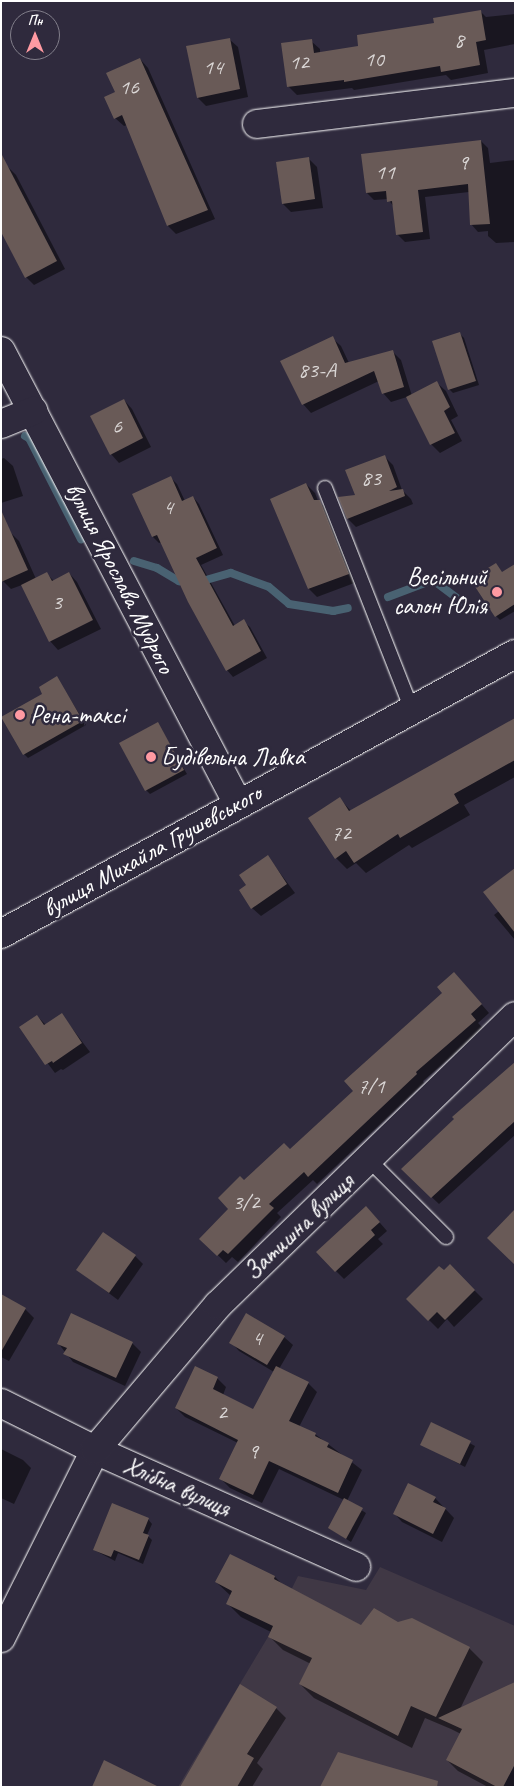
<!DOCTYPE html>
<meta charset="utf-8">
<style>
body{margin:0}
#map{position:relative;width:516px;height:1788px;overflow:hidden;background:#2f2a3d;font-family:Caveat,sans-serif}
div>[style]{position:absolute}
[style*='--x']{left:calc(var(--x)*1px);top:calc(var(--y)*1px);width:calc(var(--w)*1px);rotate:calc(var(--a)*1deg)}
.built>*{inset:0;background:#403845}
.shadow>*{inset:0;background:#0007}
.stream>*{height:8px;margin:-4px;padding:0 4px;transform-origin:4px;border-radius:4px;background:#496272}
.building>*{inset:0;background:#695a57}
.roads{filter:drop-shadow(0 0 1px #fff) drop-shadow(0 0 1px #fff)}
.service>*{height:14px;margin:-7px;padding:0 7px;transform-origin:7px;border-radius:7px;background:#2f2a3d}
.minor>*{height:28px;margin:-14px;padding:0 14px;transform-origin:14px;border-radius:14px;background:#2f2a3d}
.tertiary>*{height:28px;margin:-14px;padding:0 14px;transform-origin:14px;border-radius:14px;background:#2f2a3d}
.dots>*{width:14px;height:14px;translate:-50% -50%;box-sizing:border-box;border:2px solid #2f2a3d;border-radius:50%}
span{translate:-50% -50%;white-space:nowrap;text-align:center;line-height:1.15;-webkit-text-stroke:5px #2f2a3d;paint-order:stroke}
.number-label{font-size:22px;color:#dad6d5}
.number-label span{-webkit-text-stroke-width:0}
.street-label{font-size:25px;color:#fff}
.poi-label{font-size:25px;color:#fff}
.right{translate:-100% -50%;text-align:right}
.left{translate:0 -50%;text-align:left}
.frame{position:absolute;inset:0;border:2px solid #fff;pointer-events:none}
.north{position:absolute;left:10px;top:10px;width:50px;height:50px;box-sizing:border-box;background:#2f2a3d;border:1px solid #827f8b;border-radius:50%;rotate:0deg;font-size:14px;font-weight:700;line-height:20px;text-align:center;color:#fff}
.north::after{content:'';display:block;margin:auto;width:18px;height:22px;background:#ff9aa2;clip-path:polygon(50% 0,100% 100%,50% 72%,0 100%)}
</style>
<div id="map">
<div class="built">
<div style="clip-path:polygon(380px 1567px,515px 1626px,515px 1764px,503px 1787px,178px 1787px,268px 1637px,298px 1576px,366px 1590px)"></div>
</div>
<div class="shadow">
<div style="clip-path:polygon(481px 12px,486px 17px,515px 14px,515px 44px,484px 50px,488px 73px,451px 80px,446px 75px,354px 90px,352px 88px,297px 95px,288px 86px,311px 41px,320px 49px,320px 53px,360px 47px)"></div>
<div style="clip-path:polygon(229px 39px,238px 47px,248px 97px,206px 106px,198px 98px)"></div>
<div style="clip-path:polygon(140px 59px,148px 68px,215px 219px,176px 234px,168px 226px,127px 125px,124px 126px,115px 118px,116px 93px)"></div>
<div style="clip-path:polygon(481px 141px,488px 148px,490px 163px,515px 160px,515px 242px,496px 243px,488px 236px,488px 231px,478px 232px,471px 224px,469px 192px,425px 197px,430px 239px,405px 242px,397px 234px,394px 207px,388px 199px,374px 200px,367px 193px,363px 155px)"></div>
<div style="clip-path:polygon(308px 158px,317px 167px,323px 208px,291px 212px,283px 204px)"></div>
<div style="clip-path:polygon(8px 167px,16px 175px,65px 269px,34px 285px,26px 277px)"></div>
<div style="clip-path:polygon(460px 334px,464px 338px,479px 385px,453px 393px,449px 389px)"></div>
<div style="clip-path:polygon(332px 338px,341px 346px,349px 363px,392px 351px,401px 360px,412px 396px,437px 383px,446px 391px,458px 416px,451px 420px,462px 441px,440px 453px,431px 444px,407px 397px,391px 402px,383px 393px,379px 381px,311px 413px,303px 404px)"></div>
<div style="clip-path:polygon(124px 400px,132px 409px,151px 447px,119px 463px,111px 454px)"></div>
<div style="clip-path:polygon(384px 456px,393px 465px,402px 490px,411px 499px,413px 504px,356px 527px,348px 519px,356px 496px)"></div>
<div style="clip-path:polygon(4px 458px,13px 466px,23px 496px,1px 503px,1px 459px)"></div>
<div style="clip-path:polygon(170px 477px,177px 484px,185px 501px,193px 497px,199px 504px,223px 555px,201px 565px,235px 626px,243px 621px,250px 627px,267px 658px,233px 677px,227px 670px,162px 542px,159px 543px,153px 537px)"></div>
<div style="clip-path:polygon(306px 484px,315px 493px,318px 501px,328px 509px,357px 582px,317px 597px,309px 589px,272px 500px)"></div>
<div style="clip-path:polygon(10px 532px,19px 541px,36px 579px,47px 574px,54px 581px,69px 573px,77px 582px,101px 629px,58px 650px,50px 641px,22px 585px,11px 589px,3px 581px)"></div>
<div style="clip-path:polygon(515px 565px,515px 611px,500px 620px,496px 616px,503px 573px)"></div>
<div style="clip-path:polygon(57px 678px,86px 725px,28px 758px,24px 754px,44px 694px)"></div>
<div style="clip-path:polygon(515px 723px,515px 777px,464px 805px,470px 815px,412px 848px,409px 845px,366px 873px,356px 863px,347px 869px,336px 858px,340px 799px,351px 811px)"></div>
<div style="clip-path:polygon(157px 724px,187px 774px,150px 794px,146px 790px)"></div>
<div style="clip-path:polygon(268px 857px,295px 893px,261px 916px,252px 908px,248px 885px)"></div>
<div style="clip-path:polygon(515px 880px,515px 940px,494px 915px,499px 911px)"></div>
<div style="clip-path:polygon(462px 982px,489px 1013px,478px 1023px,484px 1029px,423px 1081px,424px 1083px,317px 1184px,313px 1180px,277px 1213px,281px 1217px,238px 1262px,232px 1257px,226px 1263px,201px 1239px,230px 1209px,244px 1181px,290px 1151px,355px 1091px)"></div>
<div style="clip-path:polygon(62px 1015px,90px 1052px,63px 1070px,61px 1069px,55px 1073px,21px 1028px,37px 1016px,46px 1025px)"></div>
<div style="clip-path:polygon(515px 1064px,515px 1135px,439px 1204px,402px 1169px)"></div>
<div style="clip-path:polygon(374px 1216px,387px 1231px,378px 1239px,383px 1244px,344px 1279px,336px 1271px)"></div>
<div style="clip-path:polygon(135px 1256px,143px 1264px,118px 1300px,78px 1270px)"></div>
<div style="clip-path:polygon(450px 1266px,483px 1299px,454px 1327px,447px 1319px,438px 1329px,408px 1299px)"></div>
<div style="clip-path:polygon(1px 1295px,25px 1309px,34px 1318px,9px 1361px,1px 1357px)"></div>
<div style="clip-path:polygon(284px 1337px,293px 1345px,279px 1369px,308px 1383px,317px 1392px,299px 1427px,315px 1434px,362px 1470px,347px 1501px,366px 1513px,351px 1542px,329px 1528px,344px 1500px,279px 1469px,262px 1503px,230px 1488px,221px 1479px,238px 1443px,185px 1417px,176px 1408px,217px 1378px,226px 1387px,223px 1395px,254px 1411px,274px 1372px,239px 1351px,231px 1342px)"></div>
<div style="clip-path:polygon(58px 1343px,132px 1343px,141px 1352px,125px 1386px,73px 1362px)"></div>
<div style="clip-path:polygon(431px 1423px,475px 1446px,465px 1467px,421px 1444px)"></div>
<div style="clip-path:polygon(1px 1449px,23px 1460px,31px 1468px,14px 1504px,1px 1498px)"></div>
<div style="clip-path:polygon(435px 1498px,454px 1518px,442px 1542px,402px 1522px,394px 1513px)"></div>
<div style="clip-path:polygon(148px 1519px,152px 1524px,147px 1535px,152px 1540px,143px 1564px,118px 1553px,115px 1561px,94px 1550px)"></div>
<div style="clip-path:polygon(275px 1577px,282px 1584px,362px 1626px,398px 1623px,469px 1648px,483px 1662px,460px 1709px,515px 1683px,515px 1787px,488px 1787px,458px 1771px,447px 1760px,461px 1734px,451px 1729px,425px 1718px,412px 1748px,314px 1698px,300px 1684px,311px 1664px,283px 1650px,269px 1636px,271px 1632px,241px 1617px,227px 1603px,231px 1596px,216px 1582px)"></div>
<div style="clip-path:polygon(276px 1708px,286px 1718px,257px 1763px,263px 1769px,252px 1787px,180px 1787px)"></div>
</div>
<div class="stream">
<div style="--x:25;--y:436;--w:4;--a:27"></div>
<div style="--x:29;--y:438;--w:114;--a:62.8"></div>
<div style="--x:134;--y:561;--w:24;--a:17"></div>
<div style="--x:157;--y:568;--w:26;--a:31"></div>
<div style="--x:179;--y:581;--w:6;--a:0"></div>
<div style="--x:199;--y:582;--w:33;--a:-16"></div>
<div style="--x:231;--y:573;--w:40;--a:20.2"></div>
<div style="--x:269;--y:587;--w:26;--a:40"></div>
<div style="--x:289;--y:604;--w:45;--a:9"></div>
<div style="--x:333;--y:611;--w:15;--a:-11"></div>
<div style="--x:388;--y:597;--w:48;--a:-20.7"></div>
<div style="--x:433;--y:580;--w:51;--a:37.1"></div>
</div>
<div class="building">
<div style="clip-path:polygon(481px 10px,486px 40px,476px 42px,480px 65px,441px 72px,440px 66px,344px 82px,344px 80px,287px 87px,281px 43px,312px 39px,314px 53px,358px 46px,357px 35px,434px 23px,433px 18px)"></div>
<div style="clip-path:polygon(230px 38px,240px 89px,197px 98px,186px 46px)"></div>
<div style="clip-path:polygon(140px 58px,208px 210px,167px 226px,122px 115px,114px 119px,104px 97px,115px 92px,106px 73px)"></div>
<div style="clip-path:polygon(481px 140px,490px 224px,470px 225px,468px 184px,418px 190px,423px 232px,396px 235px,392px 201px,387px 202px,386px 191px,366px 193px,361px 154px)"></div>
<div style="clip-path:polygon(1px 153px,57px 261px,25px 278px,1px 232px)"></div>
<div style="clip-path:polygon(309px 157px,315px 199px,282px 204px,276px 162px)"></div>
<div style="clip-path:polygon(460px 332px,476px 381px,448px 390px,432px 341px)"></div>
<div style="clip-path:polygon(333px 336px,345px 363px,393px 350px,404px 387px,382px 394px,374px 371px,302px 405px,280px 361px)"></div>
<div style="clip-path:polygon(437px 381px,450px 407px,444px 411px,455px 433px,430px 445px,406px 397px)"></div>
<div style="clip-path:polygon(124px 399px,143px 438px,110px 455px,90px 416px)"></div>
<div style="clip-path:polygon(385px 455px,397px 487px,389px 491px,403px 489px,405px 496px,347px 519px,338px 497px,355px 495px,345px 470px)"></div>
<div style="clip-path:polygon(171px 476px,182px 501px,193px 496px,217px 548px,196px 558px,233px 626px,244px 619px,261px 651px,226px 671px,188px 602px,157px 535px,152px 537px,132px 494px)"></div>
<div style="clip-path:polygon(306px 483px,314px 500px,320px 500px,349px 574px,308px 589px,270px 499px)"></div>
<div style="clip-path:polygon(1px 510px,28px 570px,1px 582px)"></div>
<div style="clip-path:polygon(496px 563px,502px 572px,515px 564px,515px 604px,495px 617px,470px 579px)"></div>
<div style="clip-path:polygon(47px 572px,52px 581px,69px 572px,93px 620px,49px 642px,21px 585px)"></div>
<div style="clip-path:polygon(57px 676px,83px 721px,23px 755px,1px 717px,42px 694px,39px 687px)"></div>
<div style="clip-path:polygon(515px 718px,515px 760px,454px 794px,459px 803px,400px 838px,398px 834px,354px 863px,346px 851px,335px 859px,308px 818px,340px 797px,349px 811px)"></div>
<div style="clip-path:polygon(158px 722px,184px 770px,145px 791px,119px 743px)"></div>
<div style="clip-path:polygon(268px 855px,287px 884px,251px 909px,239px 890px,246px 885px,239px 875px)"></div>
<div style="clip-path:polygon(515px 868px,515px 933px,483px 892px)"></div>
<div style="clip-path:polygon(454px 972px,482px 1004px,471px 1014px,476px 1020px,416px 1072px,417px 1074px,308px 1177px,304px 1172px,269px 1204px,274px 1208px,228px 1254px,223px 1250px,217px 1256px,199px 1239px,228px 1209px,218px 1198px,240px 1176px,244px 1180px,284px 1143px,290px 1149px,353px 1091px,344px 1081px,442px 993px,437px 987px)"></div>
<div style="clip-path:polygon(62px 1013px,82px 1043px,53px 1063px,52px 1061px,45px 1065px,19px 1027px,37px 1015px,44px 1025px)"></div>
<div style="clip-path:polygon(515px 1062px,515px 1121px,431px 1198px,401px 1169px,454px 1119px,452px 1117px)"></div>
<div style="clip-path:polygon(366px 1206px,380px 1222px,371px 1230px,375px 1235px,335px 1272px,316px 1252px)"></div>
<div style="clip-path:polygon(515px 1209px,515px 1265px,487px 1238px)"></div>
<div style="clip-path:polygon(103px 1232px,136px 1255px,109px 1293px,76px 1270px)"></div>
<div style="clip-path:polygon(450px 1264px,475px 1290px,445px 1320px,437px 1312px,428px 1321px,406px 1299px,439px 1266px,444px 1270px)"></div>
<div style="clip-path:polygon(1px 1294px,26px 1308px,1px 1352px)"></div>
<div style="clip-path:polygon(71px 1313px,133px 1342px,116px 1378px,63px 1354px,67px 1348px,57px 1344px)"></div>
<div style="clip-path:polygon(246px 1313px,285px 1336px,267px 1365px,229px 1343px)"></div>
<div style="clip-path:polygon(195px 1366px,218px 1377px,213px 1389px,253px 1409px,276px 1366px,309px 1382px,289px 1421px,316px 1433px,315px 1436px,329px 1443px,327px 1447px,353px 1460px,338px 1493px,269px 1461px,253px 1495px,219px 1479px,238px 1440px,175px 1408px)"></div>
<div style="clip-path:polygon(431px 1422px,471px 1441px,460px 1464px,420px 1445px)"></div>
<div style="clip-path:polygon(408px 1483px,436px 1497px,433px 1502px,446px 1508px,433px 1534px,393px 1514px)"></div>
<div style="clip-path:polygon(344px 1498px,363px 1508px,346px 1539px,328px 1528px)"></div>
<div style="clip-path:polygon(112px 1503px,149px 1518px,143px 1533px,149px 1535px,139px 1560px,114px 1550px,111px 1557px,93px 1550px)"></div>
<div style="clip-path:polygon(230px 1554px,275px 1576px,274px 1579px,361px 1625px,374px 1608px,398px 1622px,412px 1618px,470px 1647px,436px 1717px,411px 1706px,398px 1736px,299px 1684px,312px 1658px,268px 1637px,273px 1626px,226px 1604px,232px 1591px,215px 1582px)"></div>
<div style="clip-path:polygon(515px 1682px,515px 1764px,503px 1787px,497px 1787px,446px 1760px,462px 1729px,438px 1718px)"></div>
<div style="clip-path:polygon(240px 1684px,277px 1707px,247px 1754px,254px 1758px,237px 1787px,180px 1787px)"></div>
<div style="clip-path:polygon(338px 1752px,438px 1781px,437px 1787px,320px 1787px)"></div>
<div style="clip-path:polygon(104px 1760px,159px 1787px,92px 1787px)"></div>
</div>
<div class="roads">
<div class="service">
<div style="--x:325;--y:488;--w:238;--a:68.6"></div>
<div style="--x:369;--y:1160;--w:109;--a:45"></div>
</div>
<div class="minor">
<div style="--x:257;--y:124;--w:260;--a:-6.9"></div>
<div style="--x:1;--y:351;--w:511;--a:62.38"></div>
<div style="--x:1;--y:424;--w:35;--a:-22"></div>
<div style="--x:1;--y:1403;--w:105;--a:26.6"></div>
<div style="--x:95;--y:1450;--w:286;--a:24.1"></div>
<div style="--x:1;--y:1638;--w:210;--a:-63.4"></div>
<div style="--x:95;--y:1450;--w:190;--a:-49.7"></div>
<div style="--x:218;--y:1305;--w:414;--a:-44.2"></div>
</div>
<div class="tertiary">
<div style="--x:1;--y:934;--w:585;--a:-28.58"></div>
</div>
</div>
<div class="dots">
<div style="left:497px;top:592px;background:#ff9aa2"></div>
<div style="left:20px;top:715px;background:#ff9aa2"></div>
<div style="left:151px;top:757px;background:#ff9aa2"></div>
</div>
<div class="number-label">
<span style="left:459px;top:41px">8</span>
<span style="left:374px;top:60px">10</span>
<span style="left:299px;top:63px">12</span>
<span style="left:213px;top:68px">14</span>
<span style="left:129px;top:88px">16</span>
<span style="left:463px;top:163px">9</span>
<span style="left:385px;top:173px">11</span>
<span style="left:317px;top:371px">83-А</span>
<span style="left:117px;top:427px">6</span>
<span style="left:371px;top:479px">83</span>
<span style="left:168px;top:508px">4</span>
<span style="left:57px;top:603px">3</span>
<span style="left:341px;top:834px">72</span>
<span style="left:371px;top:1087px">7/1</span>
<span style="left:246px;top:1203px">3/2</span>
<span style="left:257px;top:1339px">4</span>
<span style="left:222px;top:1413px">2</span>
<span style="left:253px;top:1452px">9</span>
</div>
<div class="street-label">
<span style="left:120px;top:578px;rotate:63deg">вулиця Ярослава Мудрого</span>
<span style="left:152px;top:851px;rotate:-29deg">вулиця Михайла Грушевського</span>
<span style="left:299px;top:1227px;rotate:-44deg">Затишна вулиця</span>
<span style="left:177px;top:1487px;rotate:24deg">Хлібна вулиця</span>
</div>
<div class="poi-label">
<span class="right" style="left:487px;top:592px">Весільний<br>салон Юлія</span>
<span class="left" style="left:30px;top:715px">Рена-таксі</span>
<span class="left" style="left:161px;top:757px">Будівельна Лавка</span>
</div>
<div class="frame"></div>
<div class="north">Пн</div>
</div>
